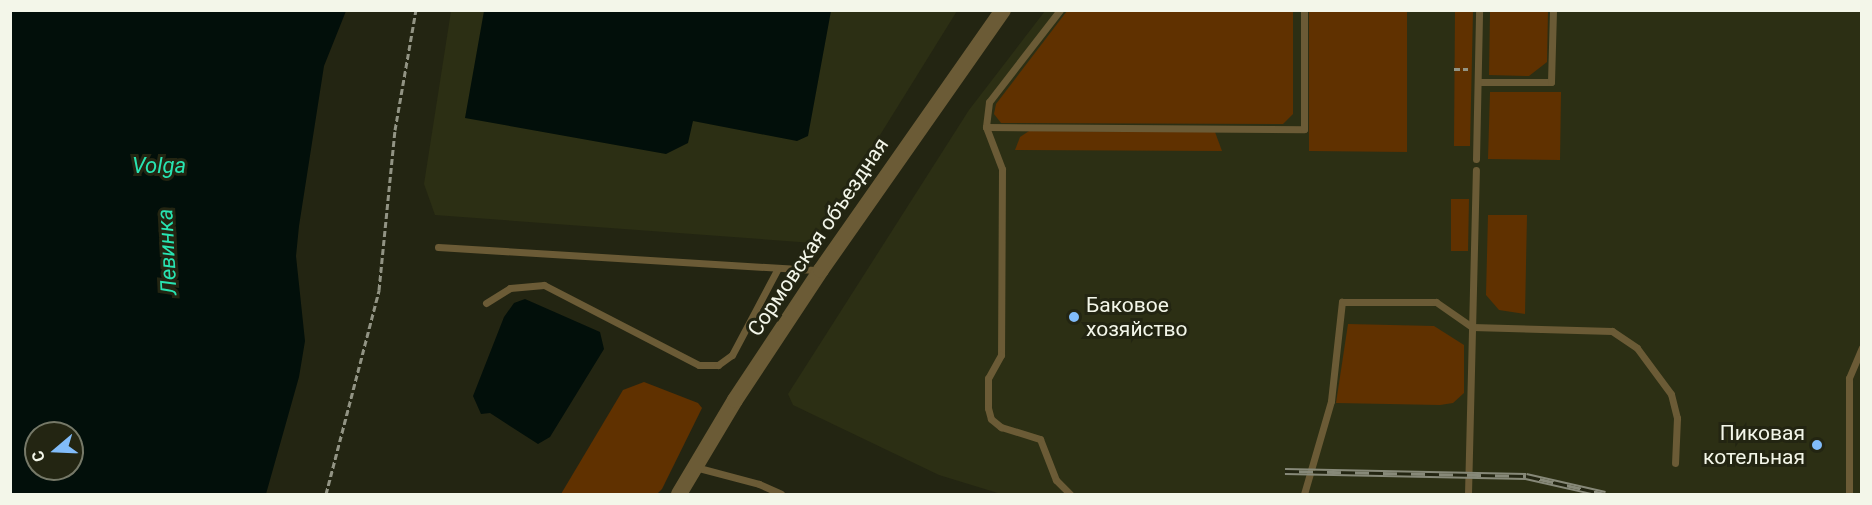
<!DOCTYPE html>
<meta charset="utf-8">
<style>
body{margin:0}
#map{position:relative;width:1872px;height:505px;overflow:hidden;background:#232512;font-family:Roboto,sans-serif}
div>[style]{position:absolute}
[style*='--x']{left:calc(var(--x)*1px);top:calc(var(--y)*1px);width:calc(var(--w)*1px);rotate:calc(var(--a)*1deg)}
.built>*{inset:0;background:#2c2f14}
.green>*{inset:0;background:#603100}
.water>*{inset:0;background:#020f0a}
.path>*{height:3px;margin-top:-1.5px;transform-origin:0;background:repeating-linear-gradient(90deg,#929484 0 6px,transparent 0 9px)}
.service>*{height:7px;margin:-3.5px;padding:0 3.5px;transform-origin:3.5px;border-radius:3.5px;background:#6b5b36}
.tertiary>*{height:16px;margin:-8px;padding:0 8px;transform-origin:8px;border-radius:8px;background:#6b5b36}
.rail>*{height:7px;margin-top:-3.5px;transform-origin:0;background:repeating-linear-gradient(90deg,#232512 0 14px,#878979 0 28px);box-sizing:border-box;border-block:2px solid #878979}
.dots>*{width:16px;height:16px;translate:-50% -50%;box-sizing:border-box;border:3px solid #232512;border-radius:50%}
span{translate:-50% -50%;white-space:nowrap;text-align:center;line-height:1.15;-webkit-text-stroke:6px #232512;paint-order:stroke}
.street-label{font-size:21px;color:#f3f6e9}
.poi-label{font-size:21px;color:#f3f6e9}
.left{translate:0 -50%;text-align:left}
.right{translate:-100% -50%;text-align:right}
.water-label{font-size:22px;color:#28e5b2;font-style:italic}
.frame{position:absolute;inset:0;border:12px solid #f3f6e9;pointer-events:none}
.north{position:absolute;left:24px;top:421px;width:60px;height:60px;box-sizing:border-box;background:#232512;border:2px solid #767968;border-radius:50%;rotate:251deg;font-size:16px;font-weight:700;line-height:24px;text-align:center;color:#f3f6e9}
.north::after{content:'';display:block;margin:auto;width:21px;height:27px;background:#81bcfa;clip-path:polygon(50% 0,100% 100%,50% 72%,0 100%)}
</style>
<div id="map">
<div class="built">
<div style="clip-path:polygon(451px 11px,957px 11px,813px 243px,435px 215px,424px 184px)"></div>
<div style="clip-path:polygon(1045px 11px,1861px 11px,1861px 494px,1001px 494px,939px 475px,793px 405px,788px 394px,969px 110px)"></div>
</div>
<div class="green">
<div style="clip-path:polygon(1067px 11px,1293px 11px,1293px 114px,1283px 124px,1001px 123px,994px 114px,996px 104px)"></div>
<div style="clip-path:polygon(1309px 11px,1407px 11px,1407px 152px,1309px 151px)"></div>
<div style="clip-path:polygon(1455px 11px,1473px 11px,1470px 146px,1454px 146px)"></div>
<div style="clip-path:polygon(1490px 11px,1548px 11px,1547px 62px,1529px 76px,1489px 75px)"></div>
<div style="clip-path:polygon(1490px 92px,1561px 92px,1560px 160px,1488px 159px)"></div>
<div style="clip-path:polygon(1029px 131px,1215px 132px,1222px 151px,1015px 150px,1020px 137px)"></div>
<div style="clip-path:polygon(1451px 199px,1469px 199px,1468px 251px,1451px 251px)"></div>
<div style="clip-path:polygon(1488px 215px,1527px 215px,1525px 314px,1499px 310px,1486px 295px)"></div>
<div style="clip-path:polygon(1348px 324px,1434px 326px,1464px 345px,1464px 393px,1453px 403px,1440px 405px,1336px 403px)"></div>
<div style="clip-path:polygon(644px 382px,698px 403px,702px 408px,662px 489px,657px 494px,561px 494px,623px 390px)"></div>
</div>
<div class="water">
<div style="clip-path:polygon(evenodd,10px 11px,346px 11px,324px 66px,299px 226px,296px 256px,305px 341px,299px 377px,266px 494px,11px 494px,10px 11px,36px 433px,72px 433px,72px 469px,36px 469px,36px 433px)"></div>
<div style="clip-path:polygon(484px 11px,831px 11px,808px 136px,797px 141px,693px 121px,688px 143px,666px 154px,465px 118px)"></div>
<div style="clip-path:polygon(525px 299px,600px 332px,604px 349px,550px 437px,538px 444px,490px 413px,481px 414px,473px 396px,504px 317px,514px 303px)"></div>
</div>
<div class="path">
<div style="--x:1454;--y:69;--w:14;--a:0"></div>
<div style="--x:326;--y:494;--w:211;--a:-75.4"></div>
<div style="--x:379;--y:290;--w:161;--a:-84.3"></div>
<div style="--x:395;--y:130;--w:122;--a:-80.1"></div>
</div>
<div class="service">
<div style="--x:1060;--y:10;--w:116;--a:127.7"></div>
<div style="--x:989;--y:102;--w:25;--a:97"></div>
<div style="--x:986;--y:127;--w:45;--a:69.1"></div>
<div style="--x:1002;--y:169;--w:186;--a:90.3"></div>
<div style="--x:1001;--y:355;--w:26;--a:119"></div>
<div style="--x:988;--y:378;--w:30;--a:90"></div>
<div style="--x:988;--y:408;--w:11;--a:75"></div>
<div style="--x:991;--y:419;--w:13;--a:39"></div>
<div style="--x:1001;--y:427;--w:41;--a:17.1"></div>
<div style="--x:1040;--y:439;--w:44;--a:68.7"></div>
<div style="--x:1056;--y:480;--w:20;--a:45"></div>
<div style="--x:1478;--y:82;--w:73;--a:0"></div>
<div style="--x:1551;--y:82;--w:72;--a:-88.4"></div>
<div style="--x:986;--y:127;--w:318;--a:0.4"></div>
<div style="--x:1304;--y:129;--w:119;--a:-90"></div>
<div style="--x:1476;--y:159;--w:149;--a:-88.8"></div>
<div style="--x:438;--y:247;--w:382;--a:3.5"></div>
<div style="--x:486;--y:303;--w:28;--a:-32"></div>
<div style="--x:510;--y:288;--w:34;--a:-5"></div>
<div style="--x:544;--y:285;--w:174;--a:27.3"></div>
<div style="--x:699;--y:365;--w:19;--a:0"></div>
<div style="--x:718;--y:365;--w:17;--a:-36"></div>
<div style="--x:732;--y:355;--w:98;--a:-62.1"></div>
<div style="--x:695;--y:467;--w:66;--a:14.9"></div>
<div style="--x:759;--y:484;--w:24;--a:24"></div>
<div style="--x:1304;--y:494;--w:97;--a:-73.8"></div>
<div style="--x:1331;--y:401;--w:100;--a:-83.7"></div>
<div style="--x:1342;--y:302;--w:94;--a:0"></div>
<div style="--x:1436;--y:302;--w:44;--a:34.8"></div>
<div style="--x:1472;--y:327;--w:140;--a:1.6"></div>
<div style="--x:1612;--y:331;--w:30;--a:34"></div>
<div style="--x:1637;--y:348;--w:57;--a:53.5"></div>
<div style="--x:1671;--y:394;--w:25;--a:76"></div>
<div style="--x:1677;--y:418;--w:45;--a:92.5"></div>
<div style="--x:1468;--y:494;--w:324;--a:-88.6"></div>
<div style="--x:1849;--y:494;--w:116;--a:-90"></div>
<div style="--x:1849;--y:378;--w:33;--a:-67"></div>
</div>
<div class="tertiary">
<div style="--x:679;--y:494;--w:109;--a:-59.2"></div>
<div style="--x:735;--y:400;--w:156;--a:-56.5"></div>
<div style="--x:821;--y:270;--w:317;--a:-55"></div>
</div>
<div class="rail">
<div style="--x:1285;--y:471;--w:241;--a:1.2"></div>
<div style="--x:1526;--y:476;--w:81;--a:12.8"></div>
</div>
<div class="dots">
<div style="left:1074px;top:317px;background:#81bcfa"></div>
<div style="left:1817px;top:445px;background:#81bcfa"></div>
</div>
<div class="street-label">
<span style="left:818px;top:237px;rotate:-56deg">Сормовская объездная</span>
</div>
<div class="poi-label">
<span class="left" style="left:1086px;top:317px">Баковое<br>хозяйство</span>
<span class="right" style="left:1805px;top:445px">Пиковая<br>котельная</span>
</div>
<div class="water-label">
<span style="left:159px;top:166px">Volga</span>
<span style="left:167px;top:252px;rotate:-93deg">Левинка</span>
</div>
<div class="frame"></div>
<div class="north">С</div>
</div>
